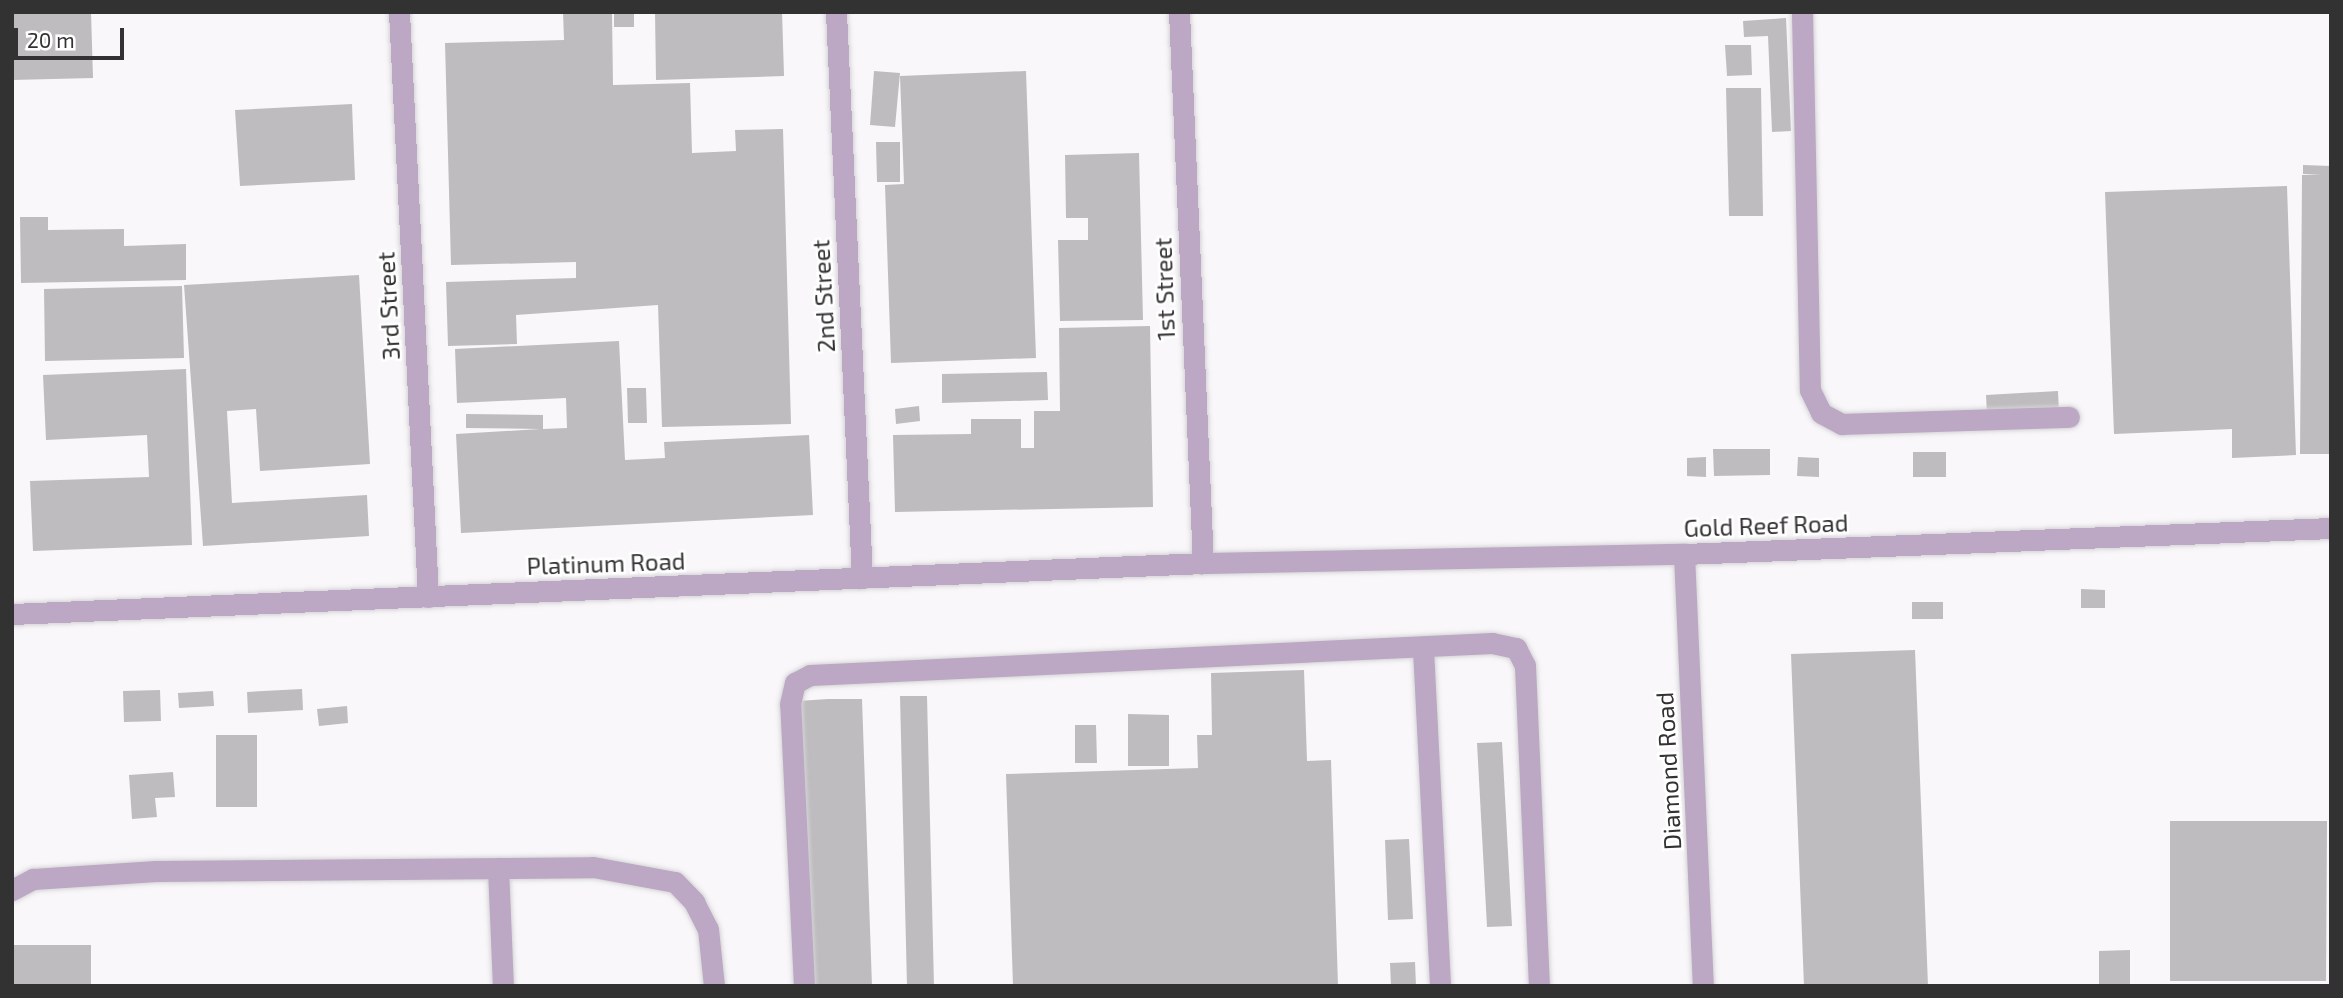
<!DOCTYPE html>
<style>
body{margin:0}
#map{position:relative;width:2343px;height:998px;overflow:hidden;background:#f9f7fa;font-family:"Exo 2",sans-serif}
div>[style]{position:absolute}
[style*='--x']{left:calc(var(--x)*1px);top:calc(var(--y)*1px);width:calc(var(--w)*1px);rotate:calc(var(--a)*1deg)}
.building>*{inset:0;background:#bebcbf}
.roads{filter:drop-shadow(0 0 2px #d5d4d6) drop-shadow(0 0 2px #d5d4d6)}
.minor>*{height:21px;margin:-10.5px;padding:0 10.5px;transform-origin:10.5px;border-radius:10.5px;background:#bca7c4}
span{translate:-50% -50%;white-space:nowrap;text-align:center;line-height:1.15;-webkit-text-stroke:5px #fff;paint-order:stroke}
.street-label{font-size:24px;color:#323233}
.frame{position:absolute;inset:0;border:14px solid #323233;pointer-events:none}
.scale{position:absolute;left:14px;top:28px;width:110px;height:32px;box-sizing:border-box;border:4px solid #323233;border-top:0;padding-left:9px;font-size:21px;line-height:24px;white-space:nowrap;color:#323233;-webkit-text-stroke:5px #fff;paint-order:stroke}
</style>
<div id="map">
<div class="building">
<div style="clip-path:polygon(12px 12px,91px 12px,93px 78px,12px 80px)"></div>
<div style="clip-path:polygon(563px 12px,612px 12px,613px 85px,690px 83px,692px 153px,736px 151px,735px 130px,783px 129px,791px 424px,662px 427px,658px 305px,516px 315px,517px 344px,448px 346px,446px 282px,576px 278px,576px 262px,451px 265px,445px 43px,564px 40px)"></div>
<div style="clip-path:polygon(614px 12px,634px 12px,634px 27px,614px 27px)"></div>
<div style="clip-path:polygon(655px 12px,782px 12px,784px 76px,656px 80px)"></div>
<div style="clip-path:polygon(1786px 18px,1791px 131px,1772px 132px,1768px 36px,1744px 37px,1743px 21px)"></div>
<div style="clip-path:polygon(1725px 45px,1751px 45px,1752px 75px,1727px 76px)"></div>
<div style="clip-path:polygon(874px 71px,900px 73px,895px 127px,870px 125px)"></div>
<div style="clip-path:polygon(1026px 71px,1036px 358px,891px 363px,885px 185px,904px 184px,900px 76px)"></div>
<div style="clip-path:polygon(1726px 88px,1761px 88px,1763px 216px,1729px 216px)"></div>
<div style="clip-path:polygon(352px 104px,355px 180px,240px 186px,235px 110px)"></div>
<div style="clip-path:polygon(876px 142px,900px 142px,900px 182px,877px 182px)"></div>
<div style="clip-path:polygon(1139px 153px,1143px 320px,1060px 321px,1058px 240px,1088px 240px,1088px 218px,1066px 218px,1065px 155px)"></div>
<div style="clip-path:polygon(2303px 165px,2331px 166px,2331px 454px,2300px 454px,2302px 175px,2321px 175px,2303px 174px)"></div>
<div style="clip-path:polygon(2287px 186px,2296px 455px,2232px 458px,2232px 429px,2114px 434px,2105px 192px)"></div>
<div style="clip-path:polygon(20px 217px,48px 217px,48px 230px,124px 229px,124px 246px,186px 244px,186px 280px,21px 283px)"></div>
<div style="clip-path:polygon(359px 275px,370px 464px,260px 471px,256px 409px,227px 411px,232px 503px,367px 495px,369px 536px,203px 546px,184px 285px)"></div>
<div style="clip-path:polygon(182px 286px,184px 358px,45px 361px,44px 289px)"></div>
<div style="clip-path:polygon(1150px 326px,1153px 507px,895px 512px,893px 435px,971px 434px,971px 419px,1021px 419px,1021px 448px,1034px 448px,1034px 411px,1060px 411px,1059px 328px)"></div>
<div style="clip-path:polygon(619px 341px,625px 460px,665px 458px,664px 442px,809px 435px,813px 515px,461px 533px,456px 434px,540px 429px,466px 428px,466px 414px,543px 415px,543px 429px,567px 428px,566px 398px,457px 403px,455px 349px)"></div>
<div style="clip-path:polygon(186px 369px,192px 545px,33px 551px,30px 481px,149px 477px,147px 435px,46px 440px,43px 375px)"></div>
<div style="clip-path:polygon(1047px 372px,1048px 400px,942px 403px,942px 374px)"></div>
<div style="clip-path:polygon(627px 388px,646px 388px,647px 423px,628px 423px)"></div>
<div style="clip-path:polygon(2058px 391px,2059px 413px,1987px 416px,1986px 395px)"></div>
<div style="clip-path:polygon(919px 406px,920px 421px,896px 424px,895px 409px)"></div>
<div style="clip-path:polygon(1713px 449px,1770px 449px,1770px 475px,1714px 476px)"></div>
<div style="clip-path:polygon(1913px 452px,1946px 452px,1946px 477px,1913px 477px)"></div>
<div style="clip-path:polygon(1706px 457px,1706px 477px,1687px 476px,1687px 458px)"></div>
<div style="clip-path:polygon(1798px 457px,1819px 458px,1819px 477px,1797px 476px)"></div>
<div style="clip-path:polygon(2081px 589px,2105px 590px,2105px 608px,2081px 608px)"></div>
<div style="clip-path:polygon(1912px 602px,1943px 602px,1943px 619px,1912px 619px)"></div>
<div style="clip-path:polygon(1915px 650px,1928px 986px,1804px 986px,1791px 654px)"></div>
<div style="clip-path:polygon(1304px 670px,1307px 761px,1331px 760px,1338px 986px,1013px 986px,1006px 774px,1198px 768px,1197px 735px,1212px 735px,1211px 673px)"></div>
<div style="clip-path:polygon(302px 689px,303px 710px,248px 713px,247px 692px)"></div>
<div style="clip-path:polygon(160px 690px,161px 721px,124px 722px,123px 691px)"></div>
<div style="clip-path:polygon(213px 691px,214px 706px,179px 708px,178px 693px)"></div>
<div style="clip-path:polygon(900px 696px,927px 696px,934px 986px,907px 986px)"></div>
<div style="clip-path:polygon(828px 699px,862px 699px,872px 986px,807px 986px,798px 701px)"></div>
<div style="clip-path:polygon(347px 706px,348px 723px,319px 726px,317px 709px)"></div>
<div style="clip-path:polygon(1128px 714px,1169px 715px,1169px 766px,1128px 766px)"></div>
<div style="clip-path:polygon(1075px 725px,1096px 725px,1097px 763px,1075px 763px)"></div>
<div style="clip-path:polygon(216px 735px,257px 735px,257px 807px,216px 807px)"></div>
<div style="clip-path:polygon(1502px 742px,1512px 926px,1487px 927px,1477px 743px)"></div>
<div style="clip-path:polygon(173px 772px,175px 797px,155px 798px,157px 817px,132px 819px,129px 775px)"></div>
<div style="clip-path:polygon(2170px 821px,2327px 821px,2326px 981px,2170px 981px)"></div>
<div style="clip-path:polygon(1409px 839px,1413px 919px,1388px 920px,1385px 840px)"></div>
<div style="clip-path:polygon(12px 945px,91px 945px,91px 986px,12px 986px)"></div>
<div style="clip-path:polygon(2130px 950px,2130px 986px,2099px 986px,2099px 951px)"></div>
<div style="clip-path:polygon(1415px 962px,1416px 986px,1391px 986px,1390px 963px)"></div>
</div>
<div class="roads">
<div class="minor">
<div style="--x:399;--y:12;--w:586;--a:87.16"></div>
<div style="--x:836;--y:12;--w:567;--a:87.37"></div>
<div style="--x:1179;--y:12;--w:552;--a:87.51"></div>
<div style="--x:1802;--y:12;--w:378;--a:88.8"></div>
<div style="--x:1810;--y:390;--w:25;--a:64"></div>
<div style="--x:1821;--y:413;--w:24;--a:28"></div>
<div style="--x:1842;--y:424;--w:227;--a:-1.8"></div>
<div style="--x:1684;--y:554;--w:432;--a:87.5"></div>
<div style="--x:12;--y:614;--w:1192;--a:-2.45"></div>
<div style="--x:1203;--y:563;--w:481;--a:-1.1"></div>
<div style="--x:1684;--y:554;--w:648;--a:-2.3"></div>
<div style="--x:1423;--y:649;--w:337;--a:87.1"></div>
<div style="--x:498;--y:868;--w:118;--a:87.6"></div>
<div style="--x:12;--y:890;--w:24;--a:-28"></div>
<div style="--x:33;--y:879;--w:123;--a:-3.7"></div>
<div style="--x:156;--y:871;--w:437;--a:-0.5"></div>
<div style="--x:593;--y:867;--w:83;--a:10.4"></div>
<div style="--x:675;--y:882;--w:28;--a:46"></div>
<div style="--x:694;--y:902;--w:30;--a:63"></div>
<div style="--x:708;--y:929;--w:57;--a:84"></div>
<div style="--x:804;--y:986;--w:282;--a:-92.8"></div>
<div style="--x:790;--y:704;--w:22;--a:-77"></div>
<div style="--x:795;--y:683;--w:17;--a:-28"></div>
<div style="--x:810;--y:675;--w:683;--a:-2.69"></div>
<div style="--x:1492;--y:643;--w:25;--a:12"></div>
<div style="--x:1516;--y:648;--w:20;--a:63"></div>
<div style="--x:1525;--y:666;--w:320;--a:87.5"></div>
</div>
</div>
<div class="street-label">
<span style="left:1164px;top:289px;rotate:-92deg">1st Street</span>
<span style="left:823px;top:296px;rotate:-93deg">2nd Street</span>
<span style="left:388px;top:306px;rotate:-93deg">3rd Street</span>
<span style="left:1766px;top:525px;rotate:-2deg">Gold Reef Road</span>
<span style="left:606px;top:563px;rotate:-2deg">Platinum Road</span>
<span style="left:1668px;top:771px;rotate:-93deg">Diamond Road</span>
</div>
<div class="frame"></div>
<div class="scale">20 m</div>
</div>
